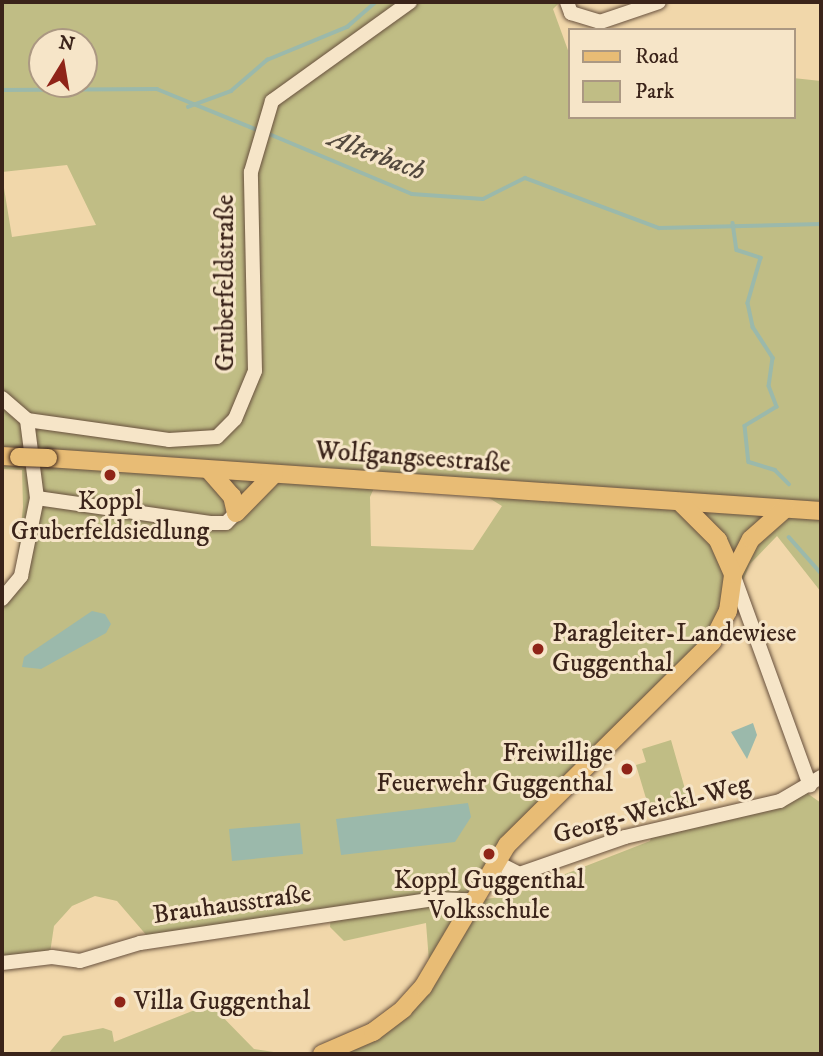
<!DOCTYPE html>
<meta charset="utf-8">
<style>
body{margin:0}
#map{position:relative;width:823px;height:1056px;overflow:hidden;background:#f1d7aa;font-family:"IM FELL DW Pica",serif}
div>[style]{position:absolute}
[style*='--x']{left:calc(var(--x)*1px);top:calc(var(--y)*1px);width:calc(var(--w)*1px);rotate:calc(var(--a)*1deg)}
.green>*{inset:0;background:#c0bd85}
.water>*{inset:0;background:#9bb9ab}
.stream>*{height:3.5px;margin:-1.75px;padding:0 1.75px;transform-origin:1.75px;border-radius:1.75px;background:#9bb9ab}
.roads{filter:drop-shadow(0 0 2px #68513e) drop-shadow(0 0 2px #68513e)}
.minor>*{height:14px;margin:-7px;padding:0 7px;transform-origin:7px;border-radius:7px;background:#f6e5c8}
.major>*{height:18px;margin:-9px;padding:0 9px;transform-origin:9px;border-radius:9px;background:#e8bc75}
.bridges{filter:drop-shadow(0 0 2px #3b241a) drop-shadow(0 0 2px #3b241a)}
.major-bridge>*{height:18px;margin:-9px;padding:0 9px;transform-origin:9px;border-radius:9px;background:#e8bc75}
.dots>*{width:19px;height:19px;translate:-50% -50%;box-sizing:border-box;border:4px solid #f6e5c8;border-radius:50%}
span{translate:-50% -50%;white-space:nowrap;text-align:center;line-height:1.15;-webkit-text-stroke:6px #f6e5c8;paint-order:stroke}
.street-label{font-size:26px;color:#3b241a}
.poi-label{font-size:26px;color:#3b241a}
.left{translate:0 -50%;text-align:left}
.right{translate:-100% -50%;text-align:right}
.water-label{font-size:28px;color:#53493e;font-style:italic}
.frame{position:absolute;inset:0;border:4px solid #3b241a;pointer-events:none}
.legend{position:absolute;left:568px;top:28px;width:228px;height:91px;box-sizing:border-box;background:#f6e5c8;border:2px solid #ab9882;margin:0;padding:9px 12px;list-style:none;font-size:21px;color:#3b241a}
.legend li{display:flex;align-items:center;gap:14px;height:35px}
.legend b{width:35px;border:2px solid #ab9882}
.north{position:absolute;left:28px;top:28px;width:70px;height:70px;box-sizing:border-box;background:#f6e5c8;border:2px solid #ab9882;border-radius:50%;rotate:11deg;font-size:19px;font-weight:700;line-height:28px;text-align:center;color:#3b241a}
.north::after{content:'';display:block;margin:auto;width:24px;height:32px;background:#8f2418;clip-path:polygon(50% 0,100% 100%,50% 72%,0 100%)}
</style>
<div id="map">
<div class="green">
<div style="clip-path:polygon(evenodd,2px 2px,560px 2px,553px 9px,569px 53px,569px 117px,793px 117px,793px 78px,821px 81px,821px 592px,777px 536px,750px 564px,717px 643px,510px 853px,477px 900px,509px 896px,650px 841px,653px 828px,807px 793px,821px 803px,821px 1054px,334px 1054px,431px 987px,426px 923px,344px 941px,330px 927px,331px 913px,148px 937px,117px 901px,95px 896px,72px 906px,54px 926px,50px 953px,2px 960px,2px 587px,16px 572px,23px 507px,22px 470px,2px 469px,2px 176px,12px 237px,96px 225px,67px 165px,2px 172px,2px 2px,42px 42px,84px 42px,84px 84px,42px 84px,42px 42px,2px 2px,381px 472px,455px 477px,502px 506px,473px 550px,371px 546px,370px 497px,381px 472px)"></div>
<div style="clip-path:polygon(671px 740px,689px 803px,651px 815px,636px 765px,646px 762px,642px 749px)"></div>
<div style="clip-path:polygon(210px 1004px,254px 1049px,287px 1054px,48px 1054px,63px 1036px,103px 1028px,112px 1031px,114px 1042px)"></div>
</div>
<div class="water">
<div style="clip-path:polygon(92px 611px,105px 614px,111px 624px,106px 633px,41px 669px,22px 667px,24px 657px)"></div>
<div style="clip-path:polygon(753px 723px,757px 735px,747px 759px,731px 732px)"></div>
<div style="clip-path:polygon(468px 803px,471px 817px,455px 842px,341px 855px,336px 819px)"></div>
<div style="clip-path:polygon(300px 823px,303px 854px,232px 861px,229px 829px)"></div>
</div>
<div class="stream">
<div style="--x:2;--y:90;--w:155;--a:-0.4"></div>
<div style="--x:157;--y:89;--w:111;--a:22.2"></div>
<div style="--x:188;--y:107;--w:46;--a:-20.4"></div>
<div style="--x:231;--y:91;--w:48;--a:-40.7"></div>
<div style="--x:267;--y:60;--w:87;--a:-22.4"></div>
<div style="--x:347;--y:27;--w:38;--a:-41"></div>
<div style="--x:267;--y:133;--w:157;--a:22.8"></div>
<div style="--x:412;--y:194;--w:71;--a:4"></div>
<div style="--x:483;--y:199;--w:47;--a:-26.6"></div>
<div style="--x:525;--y:178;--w:143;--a:20.5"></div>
<div style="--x:659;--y:228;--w:162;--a:-1.4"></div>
<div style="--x:733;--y:223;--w:27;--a:82"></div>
<div style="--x:737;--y:250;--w:25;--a:18"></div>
<div style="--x:761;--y:258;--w:47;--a:106.1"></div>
<div style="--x:748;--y:303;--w:25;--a:78"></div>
<div style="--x:753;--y:327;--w:37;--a:57"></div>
<div style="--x:773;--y:358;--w:28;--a:98"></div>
<div style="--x:769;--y:386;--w:22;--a:69"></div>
<div style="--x:777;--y:407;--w:37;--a:149"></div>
<div style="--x:745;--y:426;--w:36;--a:84"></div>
<div style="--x:749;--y:462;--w:27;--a:17"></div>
<div style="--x:775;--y:470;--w:20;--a:45"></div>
<div style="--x:789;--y:537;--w:48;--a:48.4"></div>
</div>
<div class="roads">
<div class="minor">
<div style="--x:567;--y:2;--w:12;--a:70"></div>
<div style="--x:571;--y:13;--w:30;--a:17"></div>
<div style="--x:600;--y:22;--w:62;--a:-18.7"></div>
<div style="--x:2;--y:398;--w:33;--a:41"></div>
<div style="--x:27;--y:420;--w:79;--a:82.7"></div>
<div style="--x:37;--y:498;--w:175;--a:8.2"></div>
<div style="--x:210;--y:523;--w:16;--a:0"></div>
<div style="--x:226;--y:523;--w:14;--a:-45"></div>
<div style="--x:27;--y:420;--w:143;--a:8"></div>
<div style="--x:169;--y:440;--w:48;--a:-3.6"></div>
<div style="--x:217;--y:437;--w:25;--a:-45"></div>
<div style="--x:235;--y:419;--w:52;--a:-67.4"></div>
<div style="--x:255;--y:371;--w:199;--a:-91.2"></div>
<div style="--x:251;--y:172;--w:74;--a:-73.5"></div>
<div style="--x:272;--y:101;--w:170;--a:-35.7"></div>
<div style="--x:733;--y:574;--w:225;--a:70"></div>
<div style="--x:2;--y:599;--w:30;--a:-50"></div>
<div style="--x:21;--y:576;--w:80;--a:-78.4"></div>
<div style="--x:494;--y:861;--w:28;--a:27"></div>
<div style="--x:519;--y:874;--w:112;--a:-19.2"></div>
<div style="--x:625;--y:837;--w:159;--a:-13.1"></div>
<div style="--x:780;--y:801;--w:48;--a:-30.3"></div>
<div style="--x:2;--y:963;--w:50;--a:-6.8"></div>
<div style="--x:52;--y:957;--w:28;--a:8"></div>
<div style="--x:80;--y:961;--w:63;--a:-16.7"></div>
<div style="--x:140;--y:943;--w:297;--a:-8.5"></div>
<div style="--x:434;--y:899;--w:35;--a:2"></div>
</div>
<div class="major">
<div style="--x:2;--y:456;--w:17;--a:3"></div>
<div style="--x:48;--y:458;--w:775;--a:3.92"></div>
<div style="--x:209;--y:470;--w:35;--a:49"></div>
<div style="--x:232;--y:496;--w:17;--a:77"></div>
<div style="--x:236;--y:513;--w:54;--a:-45.7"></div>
<div style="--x:733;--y:574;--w:39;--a:-63"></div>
<div style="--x:751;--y:539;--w:45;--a:-41.4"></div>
<div style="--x:322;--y:1054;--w:56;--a:-23.3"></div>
<div style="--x:373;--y:1032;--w:38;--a:-37"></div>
<div style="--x:403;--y:1009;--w:30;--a:-48"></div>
<div style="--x:423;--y:987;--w:165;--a:-59.4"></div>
<div style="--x:507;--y:845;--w:289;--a:-44.7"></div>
<div style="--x:712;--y:642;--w:35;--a:-63"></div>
<div style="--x:728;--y:611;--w:37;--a:-82"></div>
<div style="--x:733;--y:574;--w:37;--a:-114"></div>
<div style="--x:718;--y:540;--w:54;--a:-135"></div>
</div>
</div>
<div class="bridges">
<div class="major-bridge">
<div style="--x:19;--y:457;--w:29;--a:2"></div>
</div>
</div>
<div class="dots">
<div style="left:110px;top:475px;background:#8f2418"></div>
<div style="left:538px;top:649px;background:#8f2418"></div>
<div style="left:627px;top:769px;background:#8f2418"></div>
<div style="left:489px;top:854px;background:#8f2418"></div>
<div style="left:120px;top:1002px;background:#8f2418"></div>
</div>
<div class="street-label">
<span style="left:226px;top:283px;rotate:-90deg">Gruberfeldstraße</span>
<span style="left:413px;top:458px;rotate:4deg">Wolfgangseestraße</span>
<span style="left:652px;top:810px;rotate:-15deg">Georg-Weickl-Weg</span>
<span style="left:232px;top:905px;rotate:-8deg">Brauhausstraße</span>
</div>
<div class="poi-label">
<span style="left:110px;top:517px">Koppl<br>Gruberfeldsiedlung</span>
<span class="left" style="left:552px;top:649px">Paragleiter-Landewiese<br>Guggenthal</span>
<span class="right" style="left:613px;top:769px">Freiwillige<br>Feuerwehr Guggenthal</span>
<span style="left:489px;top:896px">Koppl Guggenthal<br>Volksschule</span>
<span class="left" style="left:134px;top:1002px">Villa Guggenthal</span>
</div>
<div class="water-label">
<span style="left:377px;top:155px;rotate:21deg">Alterbach</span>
</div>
<div class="frame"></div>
<ul class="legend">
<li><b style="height:9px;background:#e8bc75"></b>Road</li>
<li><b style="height:19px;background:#c0bd85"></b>Park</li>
</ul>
<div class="north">N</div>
</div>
